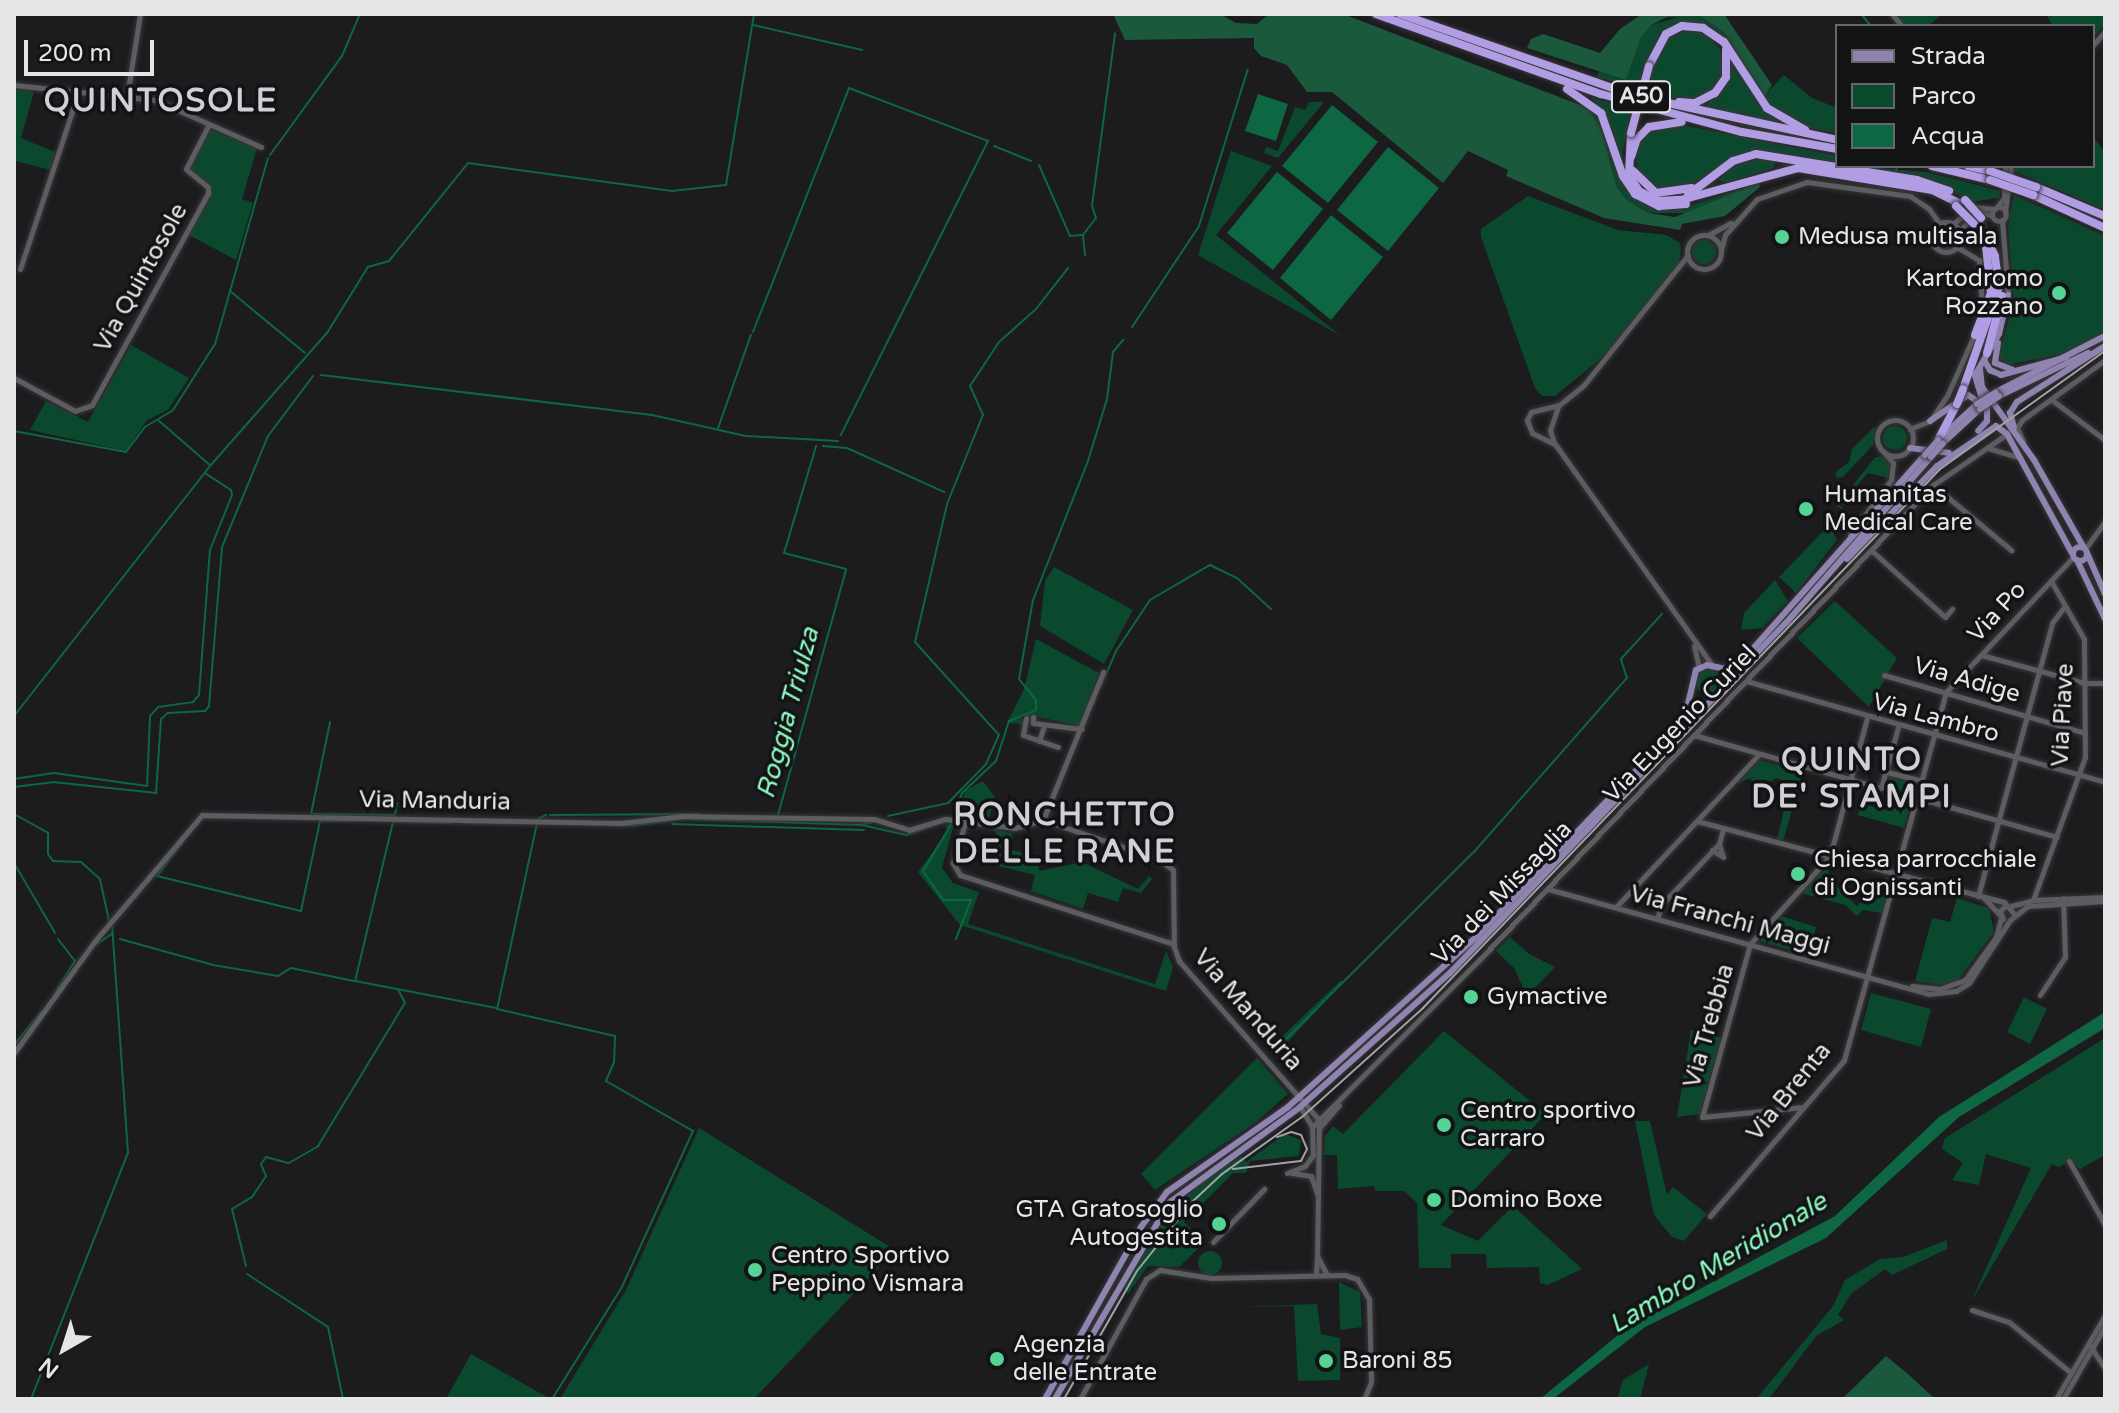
<!DOCTYPE html>
<style>
body{margin:0}
#map{position:relative;width:2119px;height:1413px;overflow:hidden;background:#1c1b1e;font-family:"Varela Round",sans-serif}
div>[style]{position:absolute}
[style*='--x']{left:calc(var(--x)*1px);top:calc(var(--y)*1px);width:calc(var(--w)*1px);rotate:calc(var(--a)*1deg)}
.green>*{inset:0;background:#0a492e}
.round{border-radius:50%}
.forest>*{inset:0;background:#1b593c}
.water>*{inset:0;background:#0d6742}
.stream>*{height:2px;margin:-1px;padding:0 1px;transform-origin:1px;border-radius:1px;background:#0d6742}
.roads{filter:drop-shadow(0 0 2px #383739) drop-shadow(0 0 2px #383739)}
.minor>*{height:5px;margin:-2.5px;padding:0 2.5px;transform-origin:2.5px;border-radius:2.5px;background:#5d5d61}
.minor>.ring{margin:-2.5px;padding:0;box-sizing:content-box;background:none;border:5px solid #5d5d61;border-radius:50%}
.major>*{height:6px;margin:-3px;padding:0 3px;transform-origin:3px;border-radius:3px;background:#8f83b0}
.major>.ring{margin:-3px;padding:0;box-sizing:content-box;background:none;border:6px solid #8f83b0;border-radius:50%}
.highway>*{height:8px;margin:-4px;padding:0 4px;transform-origin:4px;border-radius:4px;background:#b09de4}
.tram>*{height:2px;margin:-1px;padding:0 1px;transform-origin:1px;border-radius:1px;background:#a2a2a4}
.bridges{filter:drop-shadow(0 0 2px #383739) drop-shadow(0 0 2px #383739)}
.major-bridge>*{height:6px;margin:-3px;padding:0 3px;transform-origin:3px;border-radius:3px;background:#8f83b0}
.highway-bridge>*{height:8px;margin:-4px;padding:0 4px;transform-origin:4px;border-radius:4px;background:#b09de4}
.dots>*{width:22px;height:22px;translate:-50% -50%;box-sizing:border-box;border:4px solid #131215;border-radius:50%}
span{translate:-50% -50%;white-space:nowrap;text-align:center;line-height:1.15;-webkit-text-stroke:7px #131215;paint-order:stroke}
.shield-label span{padding:2px 6px;background:#131215;border:2px solid;border-radius:6px;-webkit-text-stroke-width:0}
.shield-label{font-size:22px;color:#e6e6e8;font-weight:700}
.poi-label{font-size:24px;color:#e6e6e8}
.left{translate:0 -50%;text-align:left}
.right{translate:-100% -50%;text-align:right}
.street-label{font-size:24px;color:#e6e6e8}
.water-label{font-size:26px;color:#8cf9bf;font-style:italic}
.district-label{font-size:32px;color:#d1d0d5;font-weight:700;letter-spacing:2px}
.frame{position:absolute;inset:0;border:16px solid #e6e6e8;pointer-events:none}
.legend{position:absolute;left:1835px;top:24px;width:260px;height:144px;box-sizing:border-box;background:#131215;border:2px solid #676769;margin:0;padding:10px 14px;list-style:none;font-size:24px;color:#e6e6e8}
.legend li{display:flex;align-items:center;gap:16px;height:40px}
.legend b{width:40px;border:2px solid #676769}
.north{position:absolute;left:24px;top:1309px;width:80px;height:80px;-webkit-text-stroke:6px #131215;paint-order:stroke;rotate:219deg;font-size:22px;font-weight:700;line-height:32px;text-align:center;color:#e6e6e8}
.north::after{content:'';display:block;margin:auto;width:28px;height:36px;background:#e6e6e8;clip-path:polygon(50% 0,100% 100%,50% 72%,0 100%)}
.scale{position:absolute;left:24px;top:40px;width:130px;height:36px;box-sizing:border-box;border:4px solid #e6e6e8;border-top:0;padding-left:10px;font-size:24px;line-height:28px;white-space:nowrap;color:#e6e6e8;-webkit-text-stroke:6px #131215;paint-order:stroke}
</style>
<div id="map">
<div class="green">
<div style="clip-path:polygon(1897px 14px,1942px 14px,1928px 26px,1906px 26px)"></div>
<div style="clip-path:polygon(2046px 14px,2105px 14px,2105px 24px,2093px 38px,2093px 26px,2053px 26px)"></div>
<div style="clip-path:polygon(1685px 15px,1700px 16px,1725px 33px,1764px 96px,1784px 75px,1812px 98px,1837px 108px,1837px 133px,1800px 126px,1765px 102px,1720px 36px,1686px 23px,1660px 34px,1638px 89px,1597px 77px,1599px 71px,1626px 80px,1641px 38px,1651px 25px)"></div>
<div style="clip-path:polygon(1686px 30px,1706px 34px,1719px 48px,1725px 66px,1720px 83px,1704px 98px,1686px 101px,1647px 92px,1657px 52px,1668px 38px)"></div>
<div style="clip-path:polygon(1732px 61px,1758px 102px,1781px 124px,1706px 108px)"></div>
<div style="clip-path:polygon(14px 87px,34px 92px,21px 138px,55px 152px,50px 170px,16px 161px,14px 165px)"></div>
<div style="clip-path:polygon(1591px 97px,1632px 110px,1620px 162px,1602px 113px)"></div>
<div style="clip-path:polygon(1309px 102px,1324px 102px,1278px 158px,1264px 153px,1266px 147px,1278px 151px,1295px 107px,1305px 110px)"></div>
<div style="clip-path:polygon(1588px 108px,1603px 124px,1636px 198px,1646px 204px,1680px 209px,1759px 183px,1691px 213px,1648px 213px,1627px 200px,1616px 186px)"></div>
<div style="clip-path:polygon(1673px 123px,1837px 156px,1837px 164px,1748px 152px,1678px 192px,1654px 189px,1638px 173px,1635px 150px,1653px 127px)"></div>
<div style="clip-path:polygon(209px 129px,257px 148px,242px 199px,253px 203px,236px 260px,189px 235px,212px 190px,186px 169px)"></div>
<div style="clip-path:polygon(2093px 137px,2105px 152px,2105px 210px,2014px 171px,2016px 166px,2093px 166px)"></div>
<div style="clip-path:polygon(1231px 151px,1272px 166px,1216px 235px,1341px 336px,1198px 255px)"></div>
<div style="clip-path:polygon(1761px 159px,1775px 161px,1774px 168px,1725px 183px,1719px 180px,1734px 165px)"></div>
<div style="clip-path:polygon(1851px 166px,1926px 172px,2000px 191px,1999px 198px,1971px 202px,1940px 184px)"></div>
<div style="clip-path:polygon(2014px 195px,2105px 236px,2105px 331px,2072px 352px,2007px 365px,1998px 357px,2014px 302px,2008px 225px)"></div>
<div style="clip-path:polygon(1528px 196px,1618px 230px,1666px 235px,1680px 243px,1681px 250px,1678px 268px,1604px 356px,1555px 396px,1542px 396px,1535px 388px,1481px 237px,1481px 229px)"></div>
<div class="round" style="left:1933px;top:224px;width:26px;height:26px"></div>
<div class="round" style="left:1692px;top:240px;width:24px;height:24px"></div>
<div style="clip-path:polygon(131px 345px,189px 378px,168px 410px,147px 420px,126px 451px,30px 430px,46px 401px,88px 422px)"></div>
<div class="round" style="left:1883px;top:426px;width:24px;height:24px"></div>
<div style="clip-path:polygon(1875px 426px,1873px 445px,1843px 477px,1836px 478px,1836px 472px,1849px 462px,1852px 449px)"></div>
<div style="clip-path:polygon(1884px 456px,1891px 466px,1889px 478px,1868px 473px,1847px 497px,1848px 505px,1840px 505px,1844px 509px,1836px 507px,1875px 457px)"></div>
<div style="clip-path:polygon(1830px 524px,1837px 540px,1796px 593px,1779px 577px)"></div>
<div style="clip-path:polygon(1054px 567px,1133px 610px,1104px 664px,1040px 626px,1045px 581px)"></div>
<div style="clip-path:polygon(1775px 580px,1788px 601px,1762px 628px,1741px 630px,1744px 613px)"></div>
<div style="clip-path:polygon(1835px 601px,1897px 658px,1869px 707px,1797px 638px)"></div>
<div style="clip-path:polygon(1036px 639px,1099px 673px,1080px 726px,1039px 717px,1021px 716px,1023px 724px,1007px 723px,1024px 689px)"></div>
<div class="round" style="left:1695px;top:668px;width:26px;height:26px"></div>
<div style="clip-path:polygon(1759px 760px,1803px 772px,1783px 841px,1777px 840px,1790px 784px,1777px 778px,1757px 789px,1750px 778px,1737px 784px)"></div>
<div style="clip-path:polygon(1889px 775px,1916px 782px,1904px 828px,1858px 815px,1861px 804px,1885px 810px)"></div>
<div style="clip-path:polygon(983px 781px,995px 797px,988px 822px,955px 816px,966px 790px)"></div>
<div style="clip-path:polygon(954px 824px,942px 868px,953px 883px,979px 892px,968px 924px,1155px 984px,1166px 951px,1173px 967px,1166px 991px,960px 925px,918px 872px,948px 831px,945px 825px)"></div>
<div style="clip-path:polygon(993px 828px,1012px 834px,1012px 850px,1038px 856px,1039px 871px,1082px 862px,1138px 889px,1149px 876px,1152px 879px,1141px 893px,1123px 888px,1118px 902px,1088px 893px,1083px 909px,1031px 891px,1035px 875px,994px 865px,989px 858px,997px 834px)"></div>
<div style="clip-path:polygon(1828px 865px,1829px 879px,1857px 906px,1885px 877px,1892px 879px,1882px 913px,1863px 910px,1857px 916px,1845px 905px,1801px 893px)"></div>
<div style="clip-path:polygon(1957px 898px,1989px 908px,1994px 932px,1958px 980px,1942px 985px,1915px 981px,1932px 918px,1950px 922px)"></div>
<div style="clip-path:polygon(1781px 916px,1816px 927px,1809px 955px,1762px 942px,1760px 937px)"></div>
<div style="clip-path:polygon(1510px 937px,1529px 954px,1555px 967px,1527px 996px,1514px 968px,1496px 951px)"></div>
<div style="clip-path:polygon(1341px 980px,1343px 982px,1275px 1056px,1269px 1049px)"></div>
<div style="clip-path:polygon(1871px 993px,1931px 1009px,1921px 1047px,1861px 1030px)"></div>
<div style="clip-path:polygon(2024px 997px,2047px 1009px,2030px 1044px,2007px 1032px)"></div>
<div style="clip-path:polygon(1691px 1030px,1721px 1038px,1700px 1114px,1677px 1117px)"></div>
<div style="clip-path:polygon(1444px 1031px,1546px 1114px,1441px 1225px,1478px 1241px,1513px 1206px,1582px 1269px,1548px 1285px,1540px 1283px,1539px 1267px,1487px 1268px,1486px 1254px,1451px 1254px,1451px 1268px,1419px 1268px,1417px 1203px,1404px 1191px,1375px 1191px,1374px 1186px,1338px 1189px,1337px 1155px,1324px 1155px,1325px 1136px,1333px 1126px,1343px 1134px)"></div>
<div style="clip-path:polygon(2105px 1038px,2105px 1155px,2080px 1169px,2071px 1160px,2059px 1167px,2052px 1164px,1971px 1302px,2031px 1168px,1986px 1154px,1979px 1185px,1952px 1180px,1963px 1163px,1942px 1149px,1945px 1138px)"></div>
<div style="clip-path:polygon(1257px 1058px,1288px 1094px,1255px 1123px,1155px 1190px,1141px 1174px)"></div>
<div style="clip-path:polygon(1635px 1121px,1650px 1121px,1667px 1195px,1673px 1187px,1707px 1214px,1684px 1241px,1672px 1237px,1654px 1215px)"></div>
<div style="clip-path:polygon(699px 1128px,895px 1250px,754px 1399px,560px 1399px,626px 1290px)"></div>
<div style="clip-path:polygon(1285px 1134px,1301px 1140px,1299px 1156px,1250px 1161px,1246px 1173px,1233px 1173px,1184px 1222px,1205px 1242px,1179px 1267px,1148px 1266px,1128px 1294px,1123px 1287px,1169px 1210px,1215px 1172px,1242px 1156px,1246px 1162px)"></div>
<div style="clip-path:polygon(1947px 1240px,1947px 1249px,1892px 1275px,1885px 1269px,1851px 1294px,1838px 1315px,1844px 1320px,1816px 1336px,1769px 1399px,1756px 1399px,1833px 1306px,1845px 1280px,1880px 1259px,1903px 1257px)"></div>
<div class="round" style="left:1198px;top:1251px;width:24px;height:24px"></div>
<div style="clip-path:polygon(1339px 1282px,1360px 1292px,1362px 1327px,1340px 1330px)"></div>
<div style="clip-path:polygon(1317px 1304px,1321px 1334px,1340px 1338px,1340px 1380px,1298px 1381px,1294px 1306px,1237px 1307px)"></div>
<div style="clip-path:polygon(471px 1354px,547px 1397px,446px 1399px)"></div>
<div style="clip-path:polygon(1649px 1364px,1640px 1399px,1617px 1399px,1623px 1380px)"></div>
</div>
<div class="forest">
<div style="clip-path:polygon(1113px 14px,1220px 14px,1236px 23px,1257px 24px,1269px 14px,1343px 14px,1588px 108px,1602px 132px,1616px 186px,1627px 200px,1648px 213px,1675px 217px,1759px 183px,1760px 187px,1725px 216px,1682px 224px,1680px 230px,1604px 218px,1506px 176px,1508px 170px,1468px 151px,1443px 183px,1332px 92px,1307px 92px,1287px 65px,1261px 56px,1254px 48px,1254px 38px,1125px 40px)"></div>
<div style="clip-path:polygon(1642px 14px,1724px 14px,1772px 85px,1764px 97px,1725px 33px,1700px 16px,1667px 17px,1651px 25px,1641px 38px,1626px 80px,1527px 48px,1531px 39px,1543px 34px,1600px 53px,1620px 29px)"></div>
<div style="clip-path:polygon(1886px 1356px,1908px 1374px,1935px 1399px,1842px 1399px)"></div>
</div>
<div class="water">
<div style="clip-path:polygon(1258px 94px,1288px 104px,1276px 141px,1245px 131px)"></div>
<div style="clip-path:polygon(1332px 105px,1378px 142px,1328px 203px,1282px 166px)"></div>
<div style="clip-path:polygon(1388px 147px,1439px 188px,1388px 251px,1337px 210px)"></div>
<div style="clip-path:polygon(1277px 172px,1323px 209px,1273px 270px,1227px 233px)"></div>
<div style="clip-path:polygon(1331px 215px,1383px 257px,1331px 320px,1280px 278px)"></div>
<div style="clip-path:polygon(2105px 1012px,2105px 1028px,1959px 1117px,1826px 1238px,1645px 1327px,1553px 1399px,1540px 1399px,1624px 1330px,1835px 1216px,1939px 1117px)"></div>
</div>
<div class="stream">
<div style="--x:1861;--y:14;--w:16;--a:50"></div>
<div style="--x:753;--y:25;--w:112;--a:12.9"></div>
<div style="--x:994;--y:146;--w:40;--a:22"></div>
<div style="--x:270;--y:155;--w:122;--a:-54"></div>
<div style="--x:342;--y:56;--w:46;--a:-66.8"></div>
<div style="--x:1039;--y:165;--w:77;--a:66.4"></div>
<div style="--x:1070;--y:236;--w:12;--a:-5"></div>
<div style="--x:1896;--y:171;--w:5;--a:-79"></div>
<div style="--x:1085;--y:255;--w:20;--a:-96"></div>
<div style="--x:1083;--y:235;--w:21;--a:-53"></div>
<div style="--x:1096;--y:218;--w:13;--a:-108"></div>
<div style="--x:1092;--y:206;--w:174;--a:-82.4"></div>
<div style="--x:230;--y:291;--w:97;--a:39.6"></div>
<div style="--x:1132;--y:327;--w:121;--a:-56.4"></div>
<div style="--x:1199;--y:226;--w:164;--a:-72.7"></div>
<div style="--x:753;--y:332;--w:262;--a:-68.5"></div>
<div style="--x:849;--y:88;--w:149;--a:20.9"></div>
<div style="--x:988;--y:141;--w:329;--a:116.6"></div>
<div style="--x:321;--y:375;--w:333;--a:6.9"></div>
<div style="--x:652;--y:415;--w:96;--a:12.6"></div>
<div style="--x:746;--y:436;--w:92;--a:3.1"></div>
<div style="--x:158;--y:420;--w:69;--a:40.9"></div>
<div style="--x:718;--y:428;--w:99;--a:-70.5"></div>
<div style="--x:14;--y:431;--w:114;--a:10.6"></div>
<div style="--x:126;--y:452;--w:31;--a:-53"></div>
<div style="--x:145;--y:427;--w:33;--a:-31"></div>
<div style="--x:173;--y:410;--w:78;--a:-57.5"></div>
<div style="--x:215;--y:344;--w:193;--a:-74.1"></div>
<div style="--x:823;--y:446;--w:24;--a:5"></div>
<div style="--x:847;--y:448;--w:107;--a:24.4"></div>
<div style="--x:1100;--y:688;--w:40;--a:-66.6"></div>
<div style="--x:1116;--y:651;--w:61;--a:-56.3"></div>
<div style="--x:1150;--y:600;--w:69;--a:-30.3"></div>
<div style="--x:1210;--y:565;--w:30;--a:26"></div>
<div style="--x:1237;--y:578;--w:46;--a:42.4"></div>
<div style="--x:1097;--y:695;--w:1;--a:-90"></div>
<div style="--x:1094;--y:704;--w:3;--a:-72"></div>
<div style="--x:14;--y:716;--w:318;--a:-51.9"></div>
<div style="--x:210;--y:466;--w:177;--a:-48.7"></div>
<div style="--x:327;--y:333;--w:78;--a:-58.2"></div>
<div style="--x:368;--y:267;--w:22;--a:-16"></div>
<div style="--x:389;--y:261;--w:126;--a:-51.1"></div>
<div style="--x:468;--y:163;--w:206;--a:7.8"></div>
<div style="--x:672;--y:191;--w:54;--a:-6.3"></div>
<div style="--x:726;--y:185;--w:173;--a:-80.7"></div>
<div style="--x:14;--y:779;--w:40;--a:-8.5"></div>
<div style="--x:54;--y:773;--w:94;--a:8"></div>
<div style="--x:147;--y:786;--w:70;--a:-87.5"></div>
<div style="--x:150;--y:716;--w:12;--a:-48"></div>
<div style="--x:158;--y:707;--w:35;--a:-8"></div>
<div style="--x:193;--y:702;--w:9;--a:-49"></div>
<div style="--x:199;--y:695;--w:145;--a:-85.7"></div>
<div style="--x:210;--y:550;--w:59;--a:-68.2"></div>
<div style="--x:232;--y:495;--w:5;--a:-101"></div>
<div style="--x:231;--y:490;--w:30;--a:-147"></div>
<div style="--x:14;--y:787;--w:39;--a:-7"></div>
<div style="--x:53;--y:782;--w:104;--a:6.1"></div>
<div style="--x:156;--y:793;--w:74;--a:-86.1"></div>
<div style="--x:161;--y:719;--w:9;--a:-41"></div>
<div style="--x:168;--y:713;--w:37;--a:-3"></div>
<div style="--x:205;--y:711;--w:6;--a:-51"></div>
<div style="--x:209;--y:706;--w:160;--a:-85.3"></div>
<div style="--x:222;--y:547;--w:120;--a:-67.5"></div>
<div style="--x:268;--y:436;--w:75;--a:-53.1"></div>
<div style="--x:14;--y:814;--w:39;--a:29"></div>
<div style="--x:48;--y:833;--w:21;--a:90"></div>
<div style="--x:48;--y:854;--w:9;--a:54"></div>
<div style="--x:53;--y:861;--w:28;--a:2"></div>
<div style="--x:81;--y:862;--w:25;--a:42"></div>
<div style="--x:100;--y:879;--w:43;--a:77.9"></div>
<div style="--x:311;--y:814;--w:94;--a:-78.3"></div>
<div style="--x:313;--y:814;--w:82;--a:0.7"></div>
<div style="--x:395;--y:815;--w:12;--a:-81"></div>
<div style="--x:550;--y:815;--w:150;--a:-0.4"></div>
<div style="--x:778;--y:815;--w:255;--a:-74.5"></div>
<div style="--x:846;--y:569;--w:64;--a:-165.5"></div>
<div style="--x:784;--y:553;--w:112;--a:-73.3"></div>
<div style="--x:888;--y:816;--w:61;--a:-12.2"></div>
<div style="--x:948;--y:803;--w:54;--a:-45.7"></div>
<div style="--x:986;--y:764;--w:32;--a:-66"></div>
<div style="--x:999;--y:735;--w:125;--a:-132.1"></div>
<div style="--x:915;--y:642;--w:142;--a:-76.9"></div>
<div style="--x:947;--y:504;--w:96;--a:-68"></div>
<div style="--x:983;--y:415;--w:32;--a:-114"></div>
<div style="--x:970;--y:386;--w:53;--a:-56.6"></div>
<div style="--x:999;--y:342;--w:50;--a:-41.7"></div>
<div style="--x:1036;--y:309;--w:52;--a:-52"></div>
<div style="--x:953;--y:817;--w:26;--a:-69"></div>
<div style="--x:962;--y:793;--w:47;--a:-43.3"></div>
<div style="--x:996;--y:761;--w:42;--a:-72"></div>
<div style="--x:1009;--y:721;--w:29;--a:-22"></div>
<div style="--x:1036;--y:710;--w:10;--a:-90"></div>
<div style="--x:1036;--y:700;--w:27;--a:-129"></div>
<div style="--x:1019;--y:679;--w:80;--a:-80"></div>
<div style="--x:1033;--y:600;--w:149;--a:-68.4"></div>
<div style="--x:1088;--y:461;--w:65;--a:-73"></div>
<div style="--x:1107;--y:399;--w:47;--a:-82.7"></div>
<div style="--x:1113;--y:352;--w:16;--a:-50"></div>
<div style="--x:204;--y:818;--w:39;--a:0"></div>
<div style="--x:538;--y:819;--w:9;--a:-27"></div>
<div style="--x:450;--y:823;--w:57;--a:-179"></div>
<div style="--x:393;--y:822;--w:163;--a:103.4"></div>
<div style="--x:355;--y:981;--w:144;--a:10.8"></div>
<div style="--x:464;--y:823;--w:107;--a:0.5"></div>
<div style="--x:537;--y:823;--w:190;--a:102.1"></div>
<div style="--x:497;--y:1009;--w:121;--a:12.9"></div>
<div style="--x:615;--y:1036;--w:26;--a:92"></div>
<div style="--x:614;--y:1062;--w:21;--a:113"></div>
<div style="--x:606;--y:1081;--w:100;--a:29.9"></div>
<div style="--x:693;--y:1131;--w:171;--a:114.5"></div>
<div style="--x:622;--y:1287;--w:132;--a:122"></div>
<div style="--x:952;--y:823;--w:56;--a:121.1"></div>
<div style="--x:923;--y:871;--w:35;--a:55"></div>
<div style="--x:943;--y:900;--w:28;--a:0"></div>
<div style="--x:971;--y:900;--w:42;--a:111"></div>
<div style="--x:672;--y:824;--w:192;--a:1.8"></div>
<div style="--x:863;--y:824;--w:11;--a:-10"></div>
<div style="--x:609;--y:825;--w:19;--a:3"></div>
<div style="--x:631;--y:826;--w:52;--a:-7.7"></div>
<div style="--x:683;--y:819;--w:179;--a:1.9"></div>
<div style="--x:862;--y:825;--w:45;--a:12.8"></div>
<div style="--x:906;--y:835;--w:43;--a:-18.9"></div>
<div style="--x:183;--y:842;--w:43;--a:127.4"></div>
<div style="--x:157;--y:876;--w:148;--a:13.7"></div>
<div style="--x:301;--y:911;--w:92;--a:-78.1"></div>
<div style="--x:320;--y:821;--w:66;--a:0"></div>
<div style="--x:14;--y:863;--w:81;--a:59.6"></div>
<div style="--x:120;--y:939;--w:97;--a:15.6"></div>
<div style="--x:213;--y:965;--w:66;--a:9.6"></div>
<div style="--x:278;--y:976;--w:15;--a:-32"></div>
<div style="--x:291;--y:968;--w:64;--a:11.7"></div>
<div style="--x:94;--y:946;--w:22;--a:-34"></div>
<div style="--x:56;--y:991;--w:36;--a:-58"></div>
<div style="--x:75;--y:961;--w:28;--a:-128"></div>
<div style="--x:14;--y:1045;--w:43;--a:-50.7"></div>
<div style="--x:20;--y:1049;--w:117;--a:-54.4"></div>
<div style="--x:1273;--y:1052;--w:284;--a:-44.9"></div>
<div style="--x:1474;--y:852;--w:232;--a:-48.7"></div>
<div style="--x:1627;--y:678;--w:20;--a:-108"></div>
<div style="--x:1621;--y:659;--w:61;--a:-47.7"></div>
<div style="--x:246;--y:1266;--w:59;--a:-103.8"></div>
<div style="--x:232;--y:1209;--w:23;--a:-31"></div>
<div style="--x:252;--y:1197;--w:25;--a:-56"></div>
<div style="--x:266;--y:1176;--w:13;--a:-113"></div>
<div style="--x:261;--y:1164;--w:9;--a:-54"></div>
<div style="--x:266;--y:1157;--w:24;--a:15"></div>
<div style="--x:289;--y:1163;--w:34;--a:-30"></div>
<div style="--x:318;--y:1146;--w:167;--a:-58.7"></div>
<div style="--x:405;--y:1003;--w:16;--a:-117"></div>
<div style="--x:247;--y:1274;--w:97;--a:33.2"></div>
<div style="--x:328;--y:1327;--w:74;--a:78.2"></div>
<div style="--x:31;--y:1399;--w:264;--a:-68.5"></div>
<div style="--x:128;--y:1153;--w:228;--a:-94"></div>
</div>
<div class="roads">
<div class="minor">
<div style="--x:1892;--y:14;--w:16;--a:50"></div>
<div style="--x:2093;--y:45;--w:18;--a:-49"></div>
<div style="--x:14;--y:85;--w:142;--a:6.1"></div>
<div style="--x:155;--y:100;--w:116;--a:23.9"></div>
<div style="--x:127;--y:96;--w:83;--a:-81"></div>
<div class="ring" style="left:1992px;top:207px;width:9px;height:9px"></div>
<div style="--x:1996;--y:208;--w:13;--a:-51"></div>
<div style="--x:2004;--y:198;--w:32;--a:-88"></div>
<div style="--x:2005;--y:212;--w:46;--a:-82.6"></div>
<div style="--x:2002;--y:220;--w:75;--a:85.4"></div>
<div class="ring" style="left:1931px;top:222px;width:25px;height:25px"></div>
<div style="--x:1954;--y:223;--w:26;--a:-39"></div>
<div style="--x:1974;--y:207;--w:20;--a:6"></div>
<div style="--x:1960;--y:230;--w:27;--a:-45"></div>
<div style="--x:1979;--y:211;--w:14;--a:21"></div>
<div style="--x:1708;--y:235;--w:26;--a:-28"></div>
<div class="ring" style="left:1687px;top:235px;width:29px;height:29px"></div>
<div style="--x:1957;--y:247;--w:26;--a:31"></div>
<div style="--x:1979;--y:260;--w:48;--a:86.4"></div>
<div style="--x:1721;--y:250;--w:16;--a:-75"></div>
<div style="--x:1725;--y:235;--w:48;--a:-48.4"></div>
<div style="--x:1757;--y:199;--w:53;--a:-18.8"></div>
<div style="--x:1807;--y:182;--w:104;--a:7.7"></div>
<div style="--x:1910;--y:196;--w:23;--a:34"></div>
<div style="--x:1929;--y:209;--w:17;--a:54"></div>
<div style="--x:1688;--y:255;--w:166;--a:128.7"></div>
<div style="--x:1584;--y:385;--w:32;--a:141"></div>
<div style="--x:1559;--y:405;--w:29;--a:166"></div>
<div style="--x:1531;--y:412;--w:9;--a:117"></div>
<div style="--x:1527;--y:420;--w:14;--a:69"></div>
<div style="--x:1532;--y:433;--w:25;--a:26"></div>
<div style="--x:1555;--y:444;--w:272;--a:54.6"></div>
<div style="--x:20;--y:269;--w:184;--a:-71.7"></div>
<div style="--x:14;--y:378;--w:69;--a:28.4"></div>
<div style="--x:75;--y:411;--w:18;--a:-19"></div>
<div style="--x:92;--y:405;--w:242;--a:-61.3"></div>
<div style="--x:208;--y:193;--w:6;--a:-90"></div>
<div style="--x:208;--y:187;--w:28;--a:-141"></div>
<div style="--x:186;--y:169;--w:48;--a:-62.9"></div>
<div style="--x:2052;--y:400;--w:66;--a:37"></div>
<div class="ring" style="left:1877px;top:420px;width:31px;height:31px"></div>
<div style="--x:1910;--y:429;--w:22;--a:-22"></div>
<div style="--x:1930;--y:421;--w:30;--a:-56"></div>
<div style="--x:1947;--y:396;--w:69;--a:-66"></div>
<div style="--x:2023;--y:441;--w:14;--a:-115"></div>
<div style="--x:2017;--y:428;--w:9;--a:-58"></div>
<div style="--x:2022;--y:420;--w:102;--a:-35.9"></div>
<div style="--x:1554;--y:443;--w:14;--a:-107"></div>
<div style="--x:1550;--y:430;--w:24;--a:-71"></div>
<div style="--x:1988;--y:448;--w:34;--a:17"></div>
<div style="--x:1933;--y:485;--w:102;--a:39.8"></div>
<div style="--x:1850;--y:535;--w:69;--a:-53.3"></div>
<div style="--x:1891;--y:480;--w:17;--a:-83"></div>
<div style="--x:1893;--y:463;--w:13;--a:-129"></div>
<div style="--x:2085;--y:549;--w:34;--a:-54"></div>
<div style="--x:1871;--y:550;--w:100;--a:42.2"></div>
<div style="--x:1945;--y:617;--w:11;--a:-49"></div>
<div style="--x:1694;--y:646;--w:23;--a:77"></div>
<div style="--x:1981;--y:655;--w:108;--a:15.1"></div>
<div style="--x:2085;--y:683;--w:20;--a:0"></div>
<div style="--x:1884;--y:675;--w:209;--a:16.1"></div>
<div style="--x:1746;--y:681;--w:373;--a:15.7"></div>
<div style="--x:1033;--y:717;--w:6;--a:90"></div>
<div style="--x:1033;--y:723;--w:49;--a:7"></div>
<div style="--x:1026;--y:718;--w:17;--a:100"></div>
<div style="--x:1023;--y:735;--w:37;--a:19"></div>
<div style="--x:1694;--y:735;--w:194;--a:15.8"></div>
<div style="--x:1881;--y:788;--w:63;--a:-74.4"></div>
<div style="--x:1039;--y:741;--w:16;--a:-72"></div>
<div style="--x:1887;--y:772;--w:34;--a:14"></div>
<div style="--x:1918;--y:798;--w:144;--a:15.7"></div>
<div style="--x:1043;--y:820;--w:160;--a:-67.9"></div>
<div style="--x:1697;--y:821;--w:318;--a:14.8"></div>
<div style="--x:2004;--y:902;--w:16;--a:50"></div>
<div style="--x:965;--y:823;--w:42;--a:106.7"></div>
<div style="--x:953;--y:863;--w:14;--a:60"></div>
<div style="--x:960;--y:875;--w:225;--a:17.9"></div>
<div style="--x:1712;--y:850;--w:13;--a:32"></div>
<div style="--x:1723;--y:857;--w:14;--a:-107"></div>
<div style="--x:1548;--y:889;--w:394;--a:15.4"></div>
<div style="--x:1928;--y:994;--w:28;--a:-6"></div>
<div style="--x:1956;--y:991;--w:15;--a:-32"></div>
<div style="--x:1969;--y:983;--w:75;--a:-56.9"></div>
<div style="--x:2010;--y:920;--w:23;--a:-38"></div>
<div style="--x:2028;--y:906;--w:77;--a:-3.7"></div>
<div style="--x:1978;--y:896;--w:283;--a:-74.8"></div>
<div style="--x:2052;--y:623;--w:21;--a:-53"></div>
<div style="--x:1984;--y:898;--w:22;--a:47"></div>
<div style="--x:2033;--y:900;--w:152;--a:-70"></div>
<div style="--x:2085;--y:757;--w:118;--a:-90.5"></div>
<div style="--x:2084;--y:639;--w:67;--a:-119.6"></div>
<div style="--x:2011;--y:906;--w:23;--a:-15"></div>
<div style="--x:2033;--y:900;--w:72;--a:-2.4"></div>
<div style="--x:1616;--y:907;--w:208;--a:-46.9"></div>
<div style="--x:1657;--y:919;--w:16;--a:-72"></div>
<div style="--x:1662;--y:904;--w:83;--a:-46.5"></div>
<div style="--x:1719;--y:844;--w:16;--a:-75"></div>
<div style="--x:2003;--y:919;--w:9;--a:-111"></div>
<div style="--x:2000;--y:911;--w:8;--a:-45"></div>
<div style="--x:1912;--y:986;--w:27;--a:6"></div>
<div style="--x:1939;--y:989;--w:28;--a:-19"></div>
<div style="--x:1965;--y:980;--w:53;--a:-54.2"></div>
<div style="--x:1996;--y:937;--w:20;--a:-75"></div>
<div style="--x:2040;--y:995;--w:45;--a:-56.7"></div>
<div style="--x:2065;--y:957;--w:59;--a:-91.9"></div>
<div style="--x:14;--y:1053;--w:137;--a:-54.2"></div>
<div style="--x:94;--y:942;--w:167;--a:-49.6"></div>
<div style="--x:202;--y:815;--w:419;--a:1.1"></div>
<div style="--x:621;--y:823;--w:62;--a:-6.4"></div>
<div style="--x:683;--y:816;--w:191;--a:0.9"></div>
<div style="--x:874;--y:819;--w:37;--a:17"></div>
<div style="--x:909;--y:830;--w:38;--a:-17"></div>
<div style="--x:945;--y:819;--w:71;--a:7.3"></div>
<div style="--x:1015;--y:828;--w:29;--a:-16"></div>
<div style="--x:1043;--y:820;--w:122;--a:18.6"></div>
<div style="--x:1159;--y:859;--w:18;--a:38"></div>
<div style="--x:1173;--y:870;--w:77;--a:89.3"></div>
<div style="--x:1174;--y:947;--w:15;--a:70"></div>
<div style="--x:1179;--y:961;--w:212;--a:48.6"></div>
<div style="--x:1319;--y:1120;--w:136;--a:90.8"></div>
<div style="--x:1317;--y:1256;--w:21;--a:62"></div>
<div style="--x:1803;--y:1107;--w:101;--a:174.3"></div>
<div style="--x:1702;--y:1117;--w:180;--a:-74.5"></div>
<div style="--x:1750;--y:944;--w:119;--a:-47.7"></div>
<div style="--x:1830;--y:856;--w:143;--a:-75"></div>
<div style="--x:1312;--y:1127;--w:238;--a:-45"></div>
<div style="--x:1480;--y:959;--w:656;--a:-46.3"></div>
<div style="--x:1933;--y:485;--w:90;--a:-34.6"></div>
<div style="--x:1320;--y:1127;--w:29;--a:-49"></div>
<div style="--x:2069;--y:1161;--w:73;--a:60.6"></div>
<div style="--x:1287;--y:1173;--w:19;--a:-21"></div>
<div style="--x:1305;--y:1166;--w:14;--a:-54"></div>
<div style="--x:1313;--y:1155;--w:28;--a:-92"></div>
<div style="--x:1312;--y:1127;--w:24;--a:-120"></div>
<div style="--x:1292;--y:1173;--w:19;--a:9"></div>
<div style="--x:1311;--y:1176;--w:21;--a:71"></div>
<div style="--x:1710;--y:1216;--w:206;--a:-49.3"></div>
<div style="--x:1844;--y:1060;--w:382;--a:-74.5"></div>
<div style="--x:1946;--y:692;--w:185;--a:-46.7"></div>
<div style="--x:1213;--y:1242;--w:74;--a:-46.1"></div>
<div style="--x:1316;--y:1275;--w:18;--a:-87"></div>
<div style="--x:1972;--y:1310;--w:39;--a:18"></div>
<div style="--x:2009;--y:1322;--w:80;--a:39.4"></div>
<div style="--x:2090;--y:1346;--w:27;--a:56"></div>
<div style="--x:1080;--y:1399;--w:137;--a:-61.2"></div>
<div style="--x:1146;--y:1279;--w:17;--a:-33"></div>
<div style="--x:1160;--y:1270;--w:52;--a:8.9"></div>
<div style="--x:1211;--y:1278;--w:134;--a:-1.3"></div>
<div style="--x:1345;--y:1275;--w:13;--a:18"></div>
<div style="--x:1357;--y:1279;--w:23;--a:59"></div>
<div style="--x:1369;--y:1299;--w:83;--a:88.6"></div>
<div style="--x:1371;--y:1382;--w:18;--a:112"></div>
<div style="--x:2056;--y:1399;--w:97;--a:-59.7"></div>
<div style="--x:2063;--y:1399;--w:84;--a:-60.1"></div>
</div>
<div class="major">
<div style="--x:1998;--y:343;--w:20;--a:99"></div>
<div style="--x:1995;--y:363;--w:19;--a:21"></div>
<div style="--x:1984;--y:360;--w:12;--a:59"></div>
<div style="--x:1990;--y:370;--w:12;--a:24"></div>
<div style="--x:2001;--y:375;--w:68;--a:-15.3"></div>
<div style="--x:1980;--y:369;--w:18;--a:84"></div>
<div style="--x:1982;--y:387;--w:90;--a:54.5"></div>
<div style="--x:2034;--y:460;--w:101;--a:60.4"></div>
<div style="--x:1996;--y:392;--w:123;--a:-27.2"></div>
<div style="--x:1999;--y:396;--w:99;--a:-25.8"></div>
<div style="--x:1983;--y:402;--w:28;--a:-107"></div>
<div style="--x:1975;--y:375;--w:48;--a:-59.7"></div>
<div style="--x:1999;--y:334;--w:40;--a:-77"></div>
<div style="--x:1930;--y:421;--w:46;--a:-34.4"></div>
<div style="--x:1968;--y:395;--w:23;--a:34"></div>
<div style="--x:1987;--y:408;--w:13;--a:90"></div>
<div style="--x:1987;--y:421;--w:13;--a:132"></div>
<div style="--x:2014;--y:427;--w:15;--a:-106"></div>
<div style="--x:2010;--y:413;--w:13;--a:-58"></div>
<div style="--x:2017;--y:402;--w:104;--a:-32.5"></div>
<div style="--x:1941;--y:437;--w:49;--a:-42.5"></div>
<div style="--x:1943;--y:443;--w:50;--a:-42.6"></div>
<div style="--x:1910;--y:448;--w:39;--a:7"></div>
<div class="ring" style="left:2073px;top:547px;width:8px;height:8px"></div>
<div style="--x:2087;--y:553;--w:45;--a:66.3"></div>
<div style="--x:1847;--y:559;--w:129;--a:-45.9"></div>
<div style="--x:1937;--y:466;--w:71;--a:-34.1"></div>
<div style="--x:1996;--y:426;--w:14;--a:36"></div>
<div style="--x:2007;--y:434;--w:136;--a:61.4"></div>
<div style="--x:2077;--y:560;--w:65;--a:64.6"></div>
<div style="--x:1045;--y:1399;--w:197;--a:-60.8"></div>
<div style="--x:1141;--y:1227;--w:44;--a:-53.4"></div>
<div style="--x:1167;--y:1192;--w:148;--a:-35.1"></div>
<div style="--x:1288;--y:1107;--w:255;--a:-42.1"></div>
<div style="--x:1477;--y:936;--w:298;--a:-46.1"></div>
<div style="--x:1684;--y:721;--w:52;--a:-76.8"></div>
<div style="--x:1696;--y:670;--w:12;--a:-24"></div>
<div style="--x:1707;--y:665;--w:19;--a:12"></div>
<div style="--x:1726;--y:669;--w:18;--a:-27"></div>
<div style="--x:1742;--y:661;--w:276;--a:-48.4"></div>
<div style="--x:1055;--y:1399;--w:227;--a:-59.8"></div>
<div style="--x:1169;--y:1203;--w:162;--a:-36.2"></div>
<div style="--x:1300;--y:1107;--w:201;--a:-41.8"></div>
<div style="--x:1450;--y:973;--w:485;--a:-46.2"></div>
<div style="--x:1786;--y:623;--w:220;--a:-48.9"></div>
</div>
<div class="highway">
<div style="--x:1376;--y:14;--w:239;--a:19.6"></div>
<div style="--x:1601;--y:94;--w:146;--a:15.1"></div>
<div style="--x:1742;--y:132;--w:97;--a:10.1"></div>
<div style="--x:1400;--y:14;--w:250;--a:19.2"></div>
<div style="--x:1636;--y:96;--w:206;--a:12.3"></div>
<div style="--x:1649;--y:66;--w:36;--a:-62"></div>
<div style="--x:1666;--y:34;--w:18;--a:-27"></div>
<div style="--x:1682;--y:26;--w:21;--a:5"></div>
<div style="--x:1703;--y:28;--w:25;--a:34"></div>
<div style="--x:1724;--y:42;--w:79;--a:56.9"></div>
<div style="--x:1767;--y:108;--w:44;--a:30.1"></div>
<div style="--x:1567;--y:89;--w:42;--a:35.2"></div>
<div style="--x:1601;--y:113;--w:67;--a:70.8"></div>
<div style="--x:1623;--y:176;--w:22;--a:56"></div>
<div style="--x:1635;--y:194;--w:27;--a:27"></div>
<div style="--x:1659;--y:206;--w:27;--a:-4"></div>
<div style="--x:1679;--y:102;--w:16;--a:4"></div>
<div style="--x:1695;--y:103;--w:22;--a:-27"></div>
<div style="--x:1715;--y:93;--w:19;--a:-55"></div>
<div style="--x:1726;--y:77;--w:27;--a:-90"></div>
<div style="--x:1631;--y:133;--w:42;--a:92.7"></div>
<div style="--x:1629;--y:175;--w:19;--a:58"></div>
<div style="--x:1639;--y:191;--w:22;--a:27"></div>
<div style="--x:1659;--y:201;--w:22;--a:-3"></div>
<div style="--x:1681;--y:200;--w:121;--a:-15.3"></div>
<div style="--x:1798;--y:168;--w:136;--a:9.3"></div>
<div style="--x:1932;--y:190;--w:30;--a:26"></div>
<div style="--x:1631;--y:157;--w:19;--a:-72"></div>
<div style="--x:1637;--y:139;--w:17;--a:-45"></div>
<div style="--x:1649;--y:127;--w:33;--a:-9"></div>
<div style="--x:1932;--y:166;--w:60;--a:13.6"></div>
<div style="--x:1968;--y:166;--w:23;--a:13"></div>
<div style="--x:1633;--y:171;--w:32;--a:44"></div>
<div style="--x:1656;--y:193;--w:36;--a:-8"></div>
<div style="--x:2036;--y:187;--w:75;--a:22.8"></div>
<div style="--x:1688;--y:195;--w:56;--a:-37.1"></div>
<div style="--x:1733;--y:161;--w:24;--a:-17"></div>
<div style="--x:1756;--y:154;--w:163;--a:9.2"></div>
<div style="--x:1917;--y:180;--w:34;--a:19"></div>
<div style="--x:2033;--y:195;--w:79;--a:24.6"></div>
<div style="--x:1975;--y:335;--w:45;--a:-69.1"></div>
<div style="--x:1991;--y:293;--w:47;--a:-96.1"></div>
<div style="--x:1987;--y:353;--w:59;--a:-75.3"></div>
<div style="--x:1963;--y:389;--w:109;--a:-70.7"></div>
<div style="--x:1999;--y:286;--w:30;--a:-98"></div>
<div style="--x:1995;--y:256;--w:39;--a:-116"></div>
<div style="--x:1938;--y:440;--w:41;--a:-62.2"></div>
</div>
</div>
<div class="tram">
<div style="--x:1233;--y:1169;--w:68;--a:-6.7"></div>
<div style="--x:1301;--y:1161;--w:13;--a:-63"></div>
<div style="--x:1307;--y:1149;--w:15;--a:-113"></div>
<div style="--x:1301;--y:1135;--w:10;--a:-163"></div>
<div style="--x:1291;--y:1132;--w:15;--a:160"></div>
<div style="--x:1064;--y:1399;--w:147;--a:-60.3"></div>
<div style="--x:1137;--y:1271;--w:88;--a:-51.4"></div>
<div style="--x:1192;--y:1202;--w:41;--a:-43"></div>
<div style="--x:1222;--y:1174;--w:98;--a:-35.5"></div>
<div style="--x:1302;--y:1117;--w:163;--a:-42"></div>
<div style="--x:1423;--y:1008;--w:747;--a:-46.19"></div>
<div style="--x:1940;--y:469;--w:203;--a:-35.6"></div>
</div>
<div class="bridges">
<div class="major-bridge">
<div style="--x:1977;--y:404;--w:22;--a:-32"></div>
<div style="--x:1980;--y:409;--w:23;--a:-34"></div>
<div style="--x:1925;--y:455;--w:20;--a:-49"></div>
<div style="--x:1931;--y:457;--w:18;--a:-49"></div>
</div>
<div class="highway-bridge">
<div style="--x:1631;--y:133;--w:69;--a:-75"></div>
<div style="--x:1990;--y:171;--w:49;--a:19.2"></div>
<div style="--x:1990;--y:180;--w:46;--a:19.2"></div>
<div style="--x:1965;--y:200;--w:24;--a:48"></div>
<div style="--x:1956;--y:206;--w:25;--a:45"></div>
<div style="--x:1957;--y:404;--w:16;--a:-68"></div>
</div>
</div>
<div class="dots">
<div style="left:1782px;top:237px;background:#54d395"></div>
<div style="left:2059px;top:293px;background:#54d395"></div>
<div style="left:1806px;top:509px;background:#54d395"></div>
<div style="left:1798px;top:874px;background:#54d395"></div>
<div style="left:1471px;top:997px;background:#54d395"></div>
<div style="left:1444px;top:1125px;background:#54d395"></div>
<div style="left:1434px;top:1200px;background:#54d395"></div>
<div style="left:1219px;top:1224px;background:#54d395"></div>
<div style="left:755px;top:1270px;background:#54d395"></div>
<div style="left:997px;top:1359px;background:#54d395"></div>
<div style="left:1326px;top:1361px;background:#54d395"></div>
</div>
<div class="shield-label">
<span style="left:1641px;top:97px">A50</span>
</div>
<div class="poi-label">
<span class="left" style="left:1798px;top:237px">Medusa multisala</span>
<span class="right" style="left:2043px;top:293px">Kartodromo<br>Rozzano</span>
<span class="left" style="left:1824px;top:509px">Humanitas<br>Medical Care</span>
<span class="left" style="left:1814px;top:874px">Chiesa parrocchiale<br>di Ognissanti</span>
<span class="left" style="left:1487px;top:997px">Gymactive</span>
<span class="left" style="left:1460px;top:1125px">Centro sportivo<br>Carraro</span>
<span class="left" style="left:1450px;top:1200px">Domino Boxe</span>
<span class="right" style="left:1203px;top:1224px">GTA Gratosoglio<br>Autogestita</span>
<span class="left" style="left:771px;top:1270px">Centro Sportivo<br>Peppino Vismara</span>
<span class="left" style="left:1013px;top:1359px">Agenzia<br>delle Entrate</span>
<span class="left" style="left:1342px;top:1361px">Baroni 85</span>
</div>
<div class="street-label">
<span style="left:141px;top:278px;rotate:-61deg">Via Quintosole</span>
<span style="left:1997px;top:612px;rotate:-47deg">Via Po</span>
<span style="left:1967px;top:680px;rotate:16deg">Via Adige</span>
<span style="left:2063px;top:715px;rotate:-87deg">Via Piave</span>
<span style="left:1936px;top:718px;rotate:15deg">Via Lambro</span>
<span style="left:1680px;top:724px;rotate:-46deg">Via Eugenio Curiel</span>
<span style="left:435px;top:801px;rotate:1deg">Via Manduria</span>
<span style="left:1502px;top:893px;rotate:-46deg">Via dei Missaglia</span>
<span style="left:1730px;top:920px;rotate:15deg">Via Franchi Maggi</span>
<span style="left:1248px;top:1010px;rotate:49deg">Via Manduria</span>
<span style="left:1709px;top:1026px;rotate:-74deg">Via Trebbia</span>
<span style="left:1789px;top:1092px;rotate:-51deg">Via Brenta</span>
</div>
<div class="water-label">
<span style="left:788px;top:713px;rotate:-75deg">Roggia Triulza</span>
<span style="left:1718px;top:1263px;rotate:-31deg">Lambro Meridionale</span>
</div>
<div class="district-label">
<span style="left:161px;top:101px">QUINTOSOLE</span>
<span style="left:1852px;top:779px">QUINTO<br>DE' STAMPI</span>
<span style="left:1065px;top:834px">RONCHETTO<br>DELLE RANE</span>
</div>
<div class="frame"></div>
<ul class="legend">
<li><b style="height:10px;background:#8f83b0"></b>Strada</li>
<li><b style="height:22px;background:#0a492e"></b>Parco</li>
<li><b style="height:22px;background:#0d6742"></b>Acqua</li>
</ul>
<div class="north">N</div>
<div class="scale">200 m</div>
</div>
